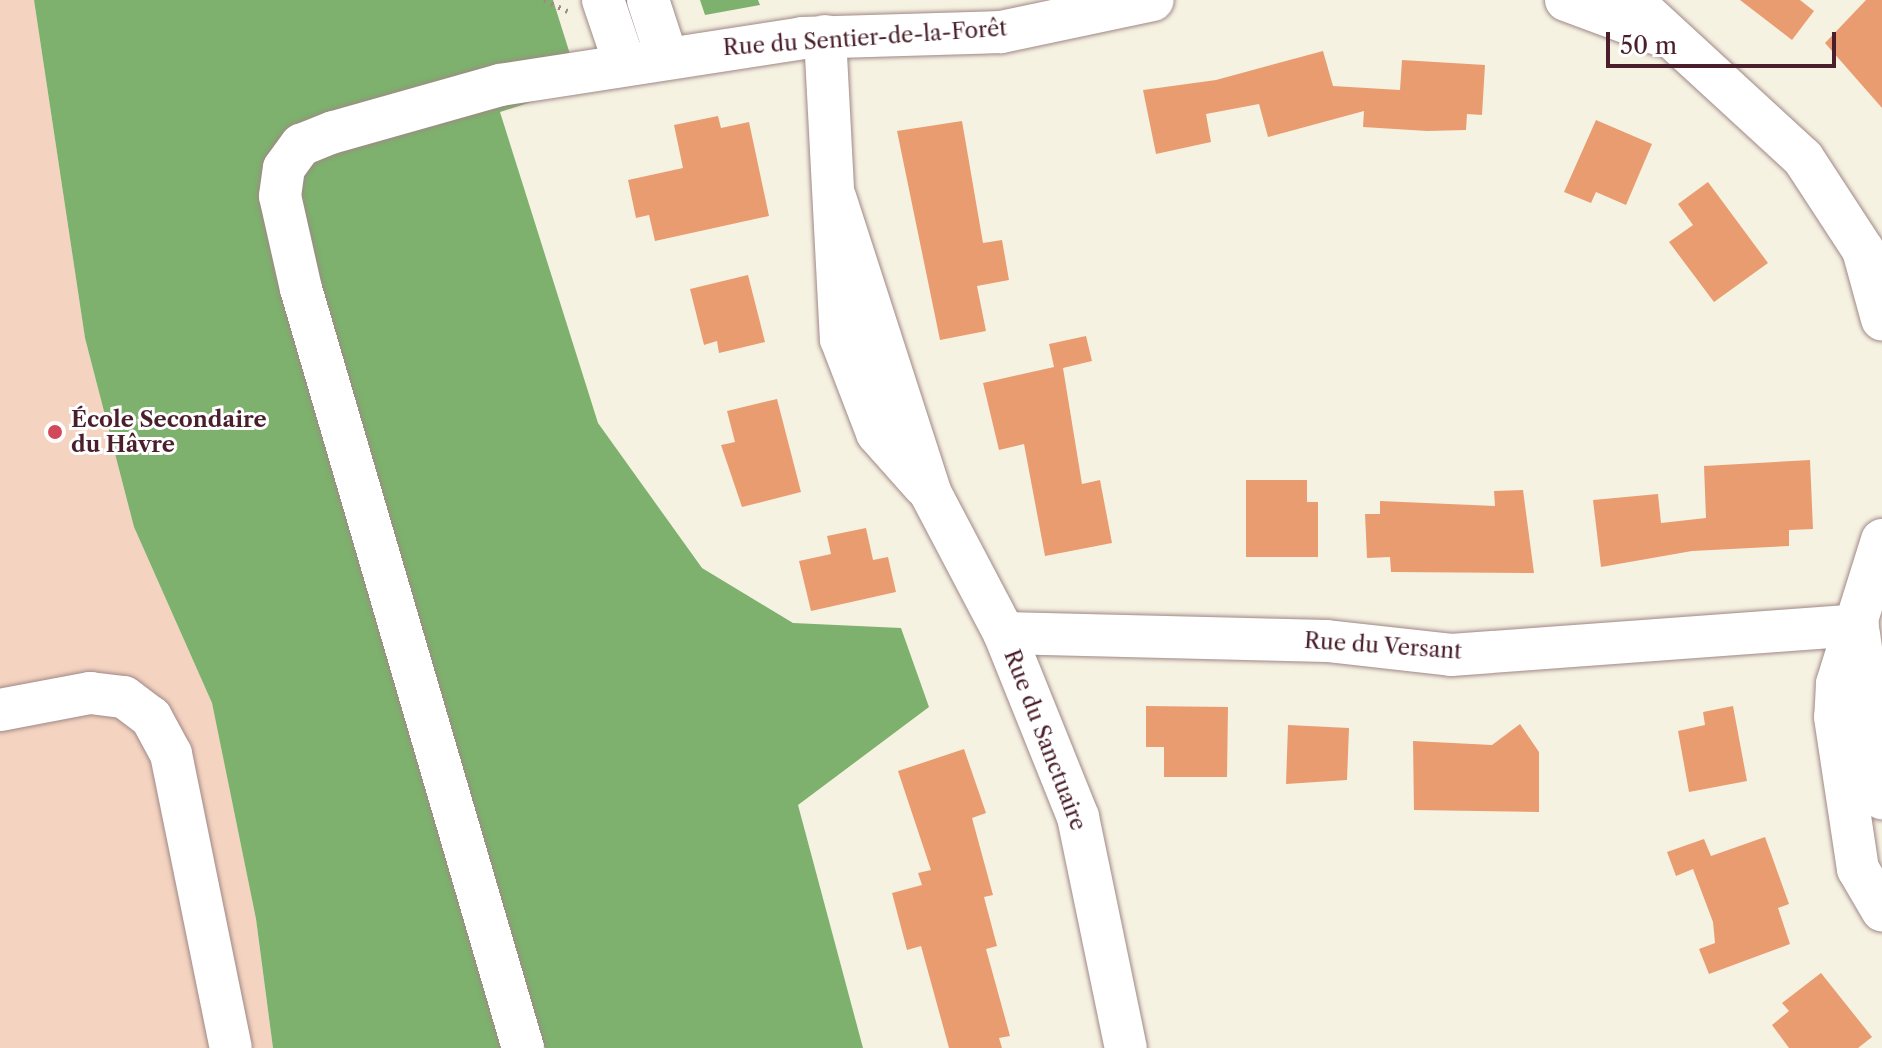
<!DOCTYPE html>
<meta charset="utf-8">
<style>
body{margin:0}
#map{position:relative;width:1882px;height:1048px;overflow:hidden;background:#f6f2e2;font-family:"Libre Caslon Text",serif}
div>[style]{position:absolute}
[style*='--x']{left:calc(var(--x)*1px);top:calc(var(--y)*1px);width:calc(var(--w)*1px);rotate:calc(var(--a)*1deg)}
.built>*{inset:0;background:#f4d3c0}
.forest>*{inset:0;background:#7db16d}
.building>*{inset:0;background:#ea9c71}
.path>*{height:5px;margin-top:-2.5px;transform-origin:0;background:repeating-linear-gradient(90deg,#a08886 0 2px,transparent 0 8px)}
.roads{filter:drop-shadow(0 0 2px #a08886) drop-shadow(0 0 2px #a08886)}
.minor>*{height:42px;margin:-21px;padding:0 21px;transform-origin:21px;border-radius:21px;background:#fff}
.dots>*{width:22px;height:22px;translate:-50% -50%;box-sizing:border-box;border:4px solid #fff;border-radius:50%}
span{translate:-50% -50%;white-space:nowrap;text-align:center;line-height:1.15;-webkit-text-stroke:6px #fff;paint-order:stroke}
.street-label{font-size:22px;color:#4a1f2b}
.poi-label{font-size:22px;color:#4a1f2b;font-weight:700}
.left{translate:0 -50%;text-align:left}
.scale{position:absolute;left:1606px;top:32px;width:230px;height:36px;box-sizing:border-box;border:4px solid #4a1f2b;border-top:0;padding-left:10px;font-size:24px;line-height:28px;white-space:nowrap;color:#4a1f2b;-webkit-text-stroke:6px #fff;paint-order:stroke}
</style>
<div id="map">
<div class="built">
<div style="clip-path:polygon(0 0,34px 0,85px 338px,134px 527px,212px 703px,256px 919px,273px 1048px,0 1048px)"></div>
</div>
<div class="forest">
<div style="clip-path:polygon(34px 0,553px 0,580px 86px,500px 112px,598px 423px,702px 568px,793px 623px,901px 628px,929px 707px,798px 805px,863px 1048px,273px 1048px,256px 919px,212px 703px,134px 527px,85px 338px)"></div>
<div style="clip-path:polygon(700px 0,758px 0,760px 5px,705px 15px)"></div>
</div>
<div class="building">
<div style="clip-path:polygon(1740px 0,1800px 0,1814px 11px,1792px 40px)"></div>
<div style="clip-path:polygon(1866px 0,1882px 0,1882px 108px,1825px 43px)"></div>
<div style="clip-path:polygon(1323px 51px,1333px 86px,1400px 90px,1402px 60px,1485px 65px,1482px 115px,1467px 114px,1466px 130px,1427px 131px,1363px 127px,1364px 111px,1268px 137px,1259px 104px,1206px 114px,1211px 142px,1156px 154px,1143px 90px,1216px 80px)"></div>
<div style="clip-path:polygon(718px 116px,721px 128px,749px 122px,769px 216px,655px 241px,649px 215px,636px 218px,628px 180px,683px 168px,674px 125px)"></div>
<div style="clip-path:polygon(1596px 120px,1652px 144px,1626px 205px,1596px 192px,1591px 203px,1564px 192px)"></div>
<div style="clip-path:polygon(962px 121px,983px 243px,1002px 240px,1009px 280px,977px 286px,986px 331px,940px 340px,897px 131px)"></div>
<div style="clip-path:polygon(1708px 182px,1768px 263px,1714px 302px,1669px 242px,1693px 225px,1678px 204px)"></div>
<div style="clip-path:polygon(748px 275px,765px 342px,719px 353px,717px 341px,704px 345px,690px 289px)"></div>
<div style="clip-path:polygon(1086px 336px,1092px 361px,1063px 368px,1082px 484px,1100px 480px,1112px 543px,1045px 556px,1024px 444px,999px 450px,983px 383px,1054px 367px,1049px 344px)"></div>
<div style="clip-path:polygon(777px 399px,801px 492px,742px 507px,721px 445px,735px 442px,727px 411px)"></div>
<div style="clip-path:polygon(1810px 460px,1813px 529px,1789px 530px,1789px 546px,1692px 551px,1601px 567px,1593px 500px,1658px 494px,1661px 523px,1706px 518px,1704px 466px)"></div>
<div style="clip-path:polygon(1246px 480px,1307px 480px,1307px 502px,1318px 502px,1318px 557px,1246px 557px)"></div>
<div style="clip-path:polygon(1523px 490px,1534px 573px,1391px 572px,1390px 557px,1367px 558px,1365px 514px,1380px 514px,1380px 501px,1495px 506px,1494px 491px)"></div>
<div style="clip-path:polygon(866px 528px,873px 560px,888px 557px,896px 592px,811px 611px,799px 561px,831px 554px,827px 536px)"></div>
<div style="clip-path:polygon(1146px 706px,1228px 707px,1227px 777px,1164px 777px,1164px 747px,1146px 747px)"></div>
<div style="clip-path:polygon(1733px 706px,1747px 781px,1689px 792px,1678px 731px,1705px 725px,1703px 712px)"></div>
<div style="clip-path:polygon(1520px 724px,1539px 752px,1539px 812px,1414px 810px,1413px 741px,1492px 745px)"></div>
<div style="clip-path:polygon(1288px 725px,1349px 728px,1347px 780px,1286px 784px)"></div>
<div style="clip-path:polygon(964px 749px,986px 813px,972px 818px,993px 895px,984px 897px,997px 946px,986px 949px,1010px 1036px,999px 1038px,1002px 1048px,949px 1048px,921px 946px,907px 950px,892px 893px,922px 885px,918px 873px,931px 870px,898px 771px)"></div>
<div style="clip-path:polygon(1765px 837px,1789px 904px,1778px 908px,1790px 944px,1709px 974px,1699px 949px,1715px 943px,1713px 922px,1693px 869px,1676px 876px,1667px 852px,1704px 839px,1711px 856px)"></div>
<div style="clip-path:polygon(1821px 973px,1872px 1037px,1858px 1048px,1789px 1048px,1772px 1025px,1789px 1011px,1782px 1003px)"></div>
</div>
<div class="path">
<div style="--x:544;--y:0;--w:26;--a:25"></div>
</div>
<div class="roads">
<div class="minor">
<div style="--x:603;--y:0;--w:65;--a:71.3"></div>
<div style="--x:648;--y:0;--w:58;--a:71.9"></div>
<div style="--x:1566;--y:0;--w:100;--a:20.4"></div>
<div style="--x:1631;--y:0;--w:234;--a:42.6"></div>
<div style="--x:1803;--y:158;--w:110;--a:56.9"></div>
<div style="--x:1863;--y:250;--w:72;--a:74.6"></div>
<div style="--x:825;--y:36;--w:303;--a:87"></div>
<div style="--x:841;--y:339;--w:101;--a:69"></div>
<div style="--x:877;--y:433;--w:71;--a:48.4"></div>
<div style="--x:835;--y:197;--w:312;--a:72.1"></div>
<div style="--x:931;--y:494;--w:157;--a:62.3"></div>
<div style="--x:1004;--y:633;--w:198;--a:68.1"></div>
<div style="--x:1078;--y:817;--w:236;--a:78.3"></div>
<div style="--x:1882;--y:540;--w:151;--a:107.4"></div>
<div style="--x:1837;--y:684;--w:33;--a:93"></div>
<div style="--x:1835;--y:717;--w:154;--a:81.4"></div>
<div style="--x:1858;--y:869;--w:48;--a:59.7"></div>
<div style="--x:1004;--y:633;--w:323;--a:1.4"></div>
<div style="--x:1327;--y:641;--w:125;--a:6.4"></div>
<div style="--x:1451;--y:655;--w:408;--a:-4.2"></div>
<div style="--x:1859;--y:634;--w:166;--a:82"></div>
<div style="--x:0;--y:710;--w:92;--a:-10.7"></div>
<div style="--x:90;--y:693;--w:34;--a:7"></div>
<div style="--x:124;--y:697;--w:34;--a:37"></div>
<div style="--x:151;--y:717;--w:42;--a:61.6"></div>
<div style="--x:171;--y:754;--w:300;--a:78.5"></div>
<div style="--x:523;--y:1048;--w:791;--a:-106.3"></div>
<div style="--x:301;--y:289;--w:95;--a:-102.7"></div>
<div style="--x:280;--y:196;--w:28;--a:-82"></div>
<div style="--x:284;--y:168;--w:29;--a:-54"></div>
<div style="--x:301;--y:145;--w:35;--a:-22"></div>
<div style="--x:334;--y:132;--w:173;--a:-15.8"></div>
<div style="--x:500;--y:85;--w:306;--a:-8.8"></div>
<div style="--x:802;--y:38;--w:199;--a:-1.7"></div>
<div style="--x:1001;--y:32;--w:155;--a:-11.9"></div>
</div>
</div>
<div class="dots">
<div style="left:55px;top:432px;background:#d1495b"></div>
</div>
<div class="street-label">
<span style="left:865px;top:38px;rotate:-4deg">Rue du Sentier-de-la-Forêt</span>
<span style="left:1383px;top:646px;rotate:4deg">Rue du Versant</span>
<span style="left:1045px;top:740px;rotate:69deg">Rue du Sanctuaire</span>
</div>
<div class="poi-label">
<span class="left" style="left:71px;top:432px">École Secondaire<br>du Hâvre</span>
</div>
<div class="scale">50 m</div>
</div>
